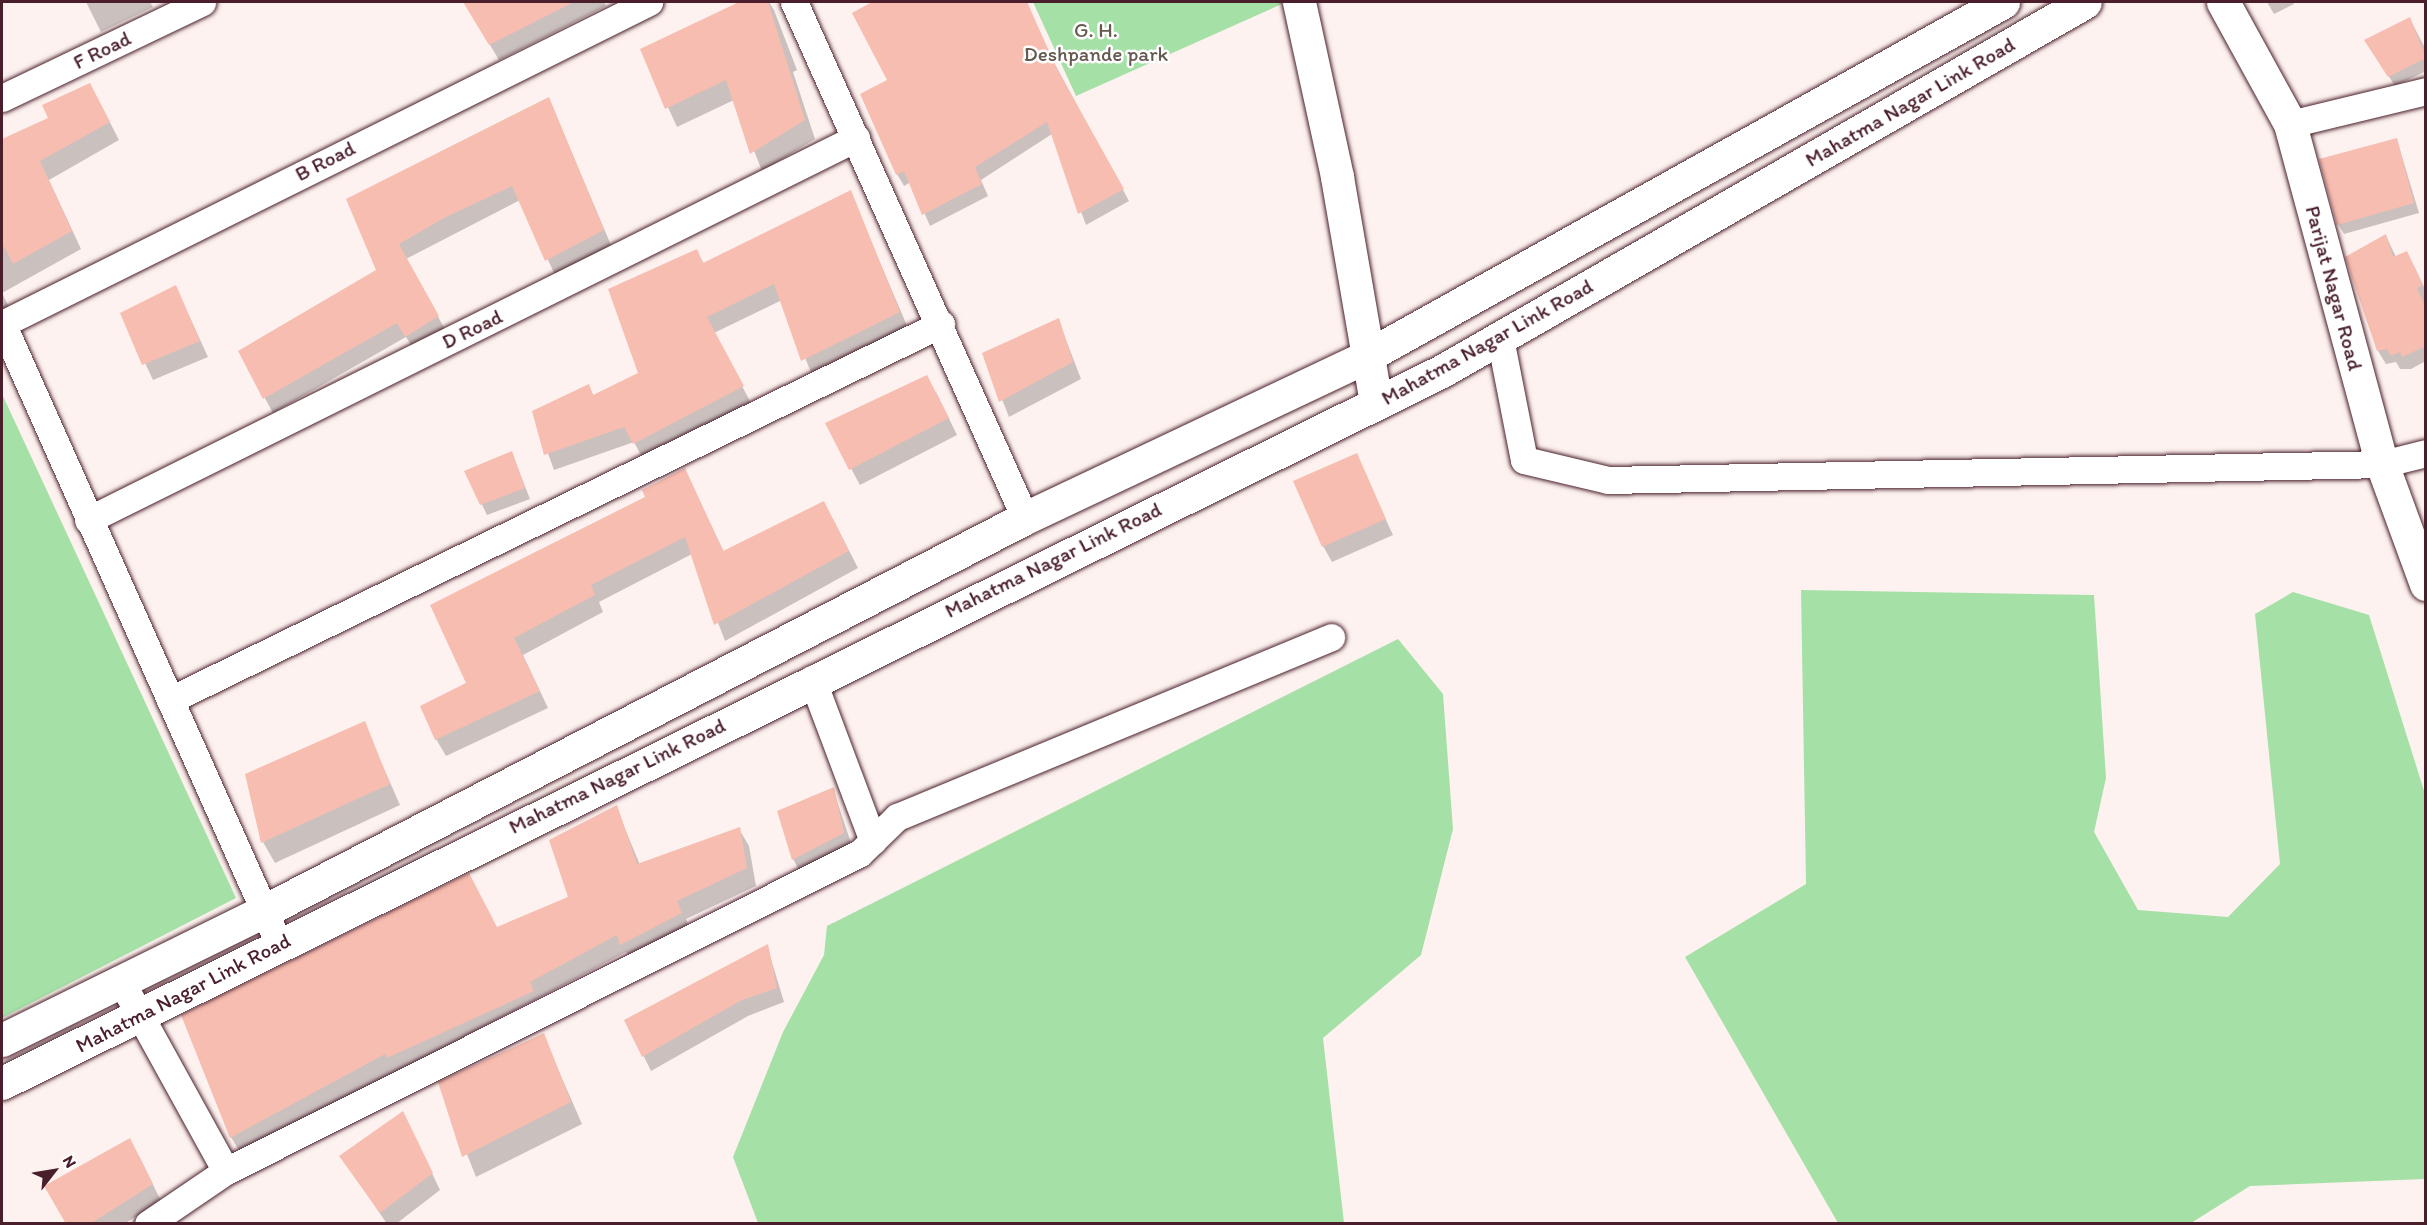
<!DOCTYPE html>
<style>
body{margin:0}
#map{position:relative;width:2427px;height:1225px;overflow:hidden;background:#fdf2ef;font-family:Itim,sans-serif}
div>[style]{position:absolute}
[style*='--x']{left:calc(var(--x)*1px);top:calc(var(--y)*1px);width:calc(var(--w)*1px);rotate:calc(var(--a)*1deg)}
.green>*{inset:0;background:#a5e0a6}
.shadow>*{inset:0;background:#0003}
.building>*{inset:0;background:#f7bdb0}
.roads{filter:drop-shadow(0 0 2px #4a1f2b) drop-shadow(0 0 2px #4a1f2b)}
.minor>*{height:27px;margin:-13.5px;padding:0 13.5px;transform-origin:13.5px;border-radius:13.5px;background:#fff}
.tertiary>*{height:33px;margin:-16.5px;padding:0 16.5px;transform-origin:16.5px;border-radius:16.5px;background:#fff}
.secondary>*{height:33px;margin:-16.5px;padding:0 16.5px;transform-origin:16.5px;border-radius:16.5px;background:#fff}
span{translate:-50% -50%;white-space:nowrap;text-align:center;line-height:1.15;-webkit-text-stroke:5px #fff;paint-order:stroke}
.park-label{font-size:21px;color:#655950}
.street-label{font-size:21px;color:#4a1f2b}
.frame{position:absolute;inset:0;border:3px solid #4a1f2b;pointer-events:none}
.north{position:absolute;left:24px;top:1141px;width:60px;height:60px;-webkit-text-stroke:4px #fff;paint-order:stroke;rotate:59deg;font-size:16px;font-weight:700;line-height:24px;text-align:center;color:#4a1f2b}
.north::after{content:'';display:block;margin:auto;width:21px;height:27px;background:#4a1f2b;clip-path:polygon(50% 0,100% 100%,50% 72%,0 100%)}
</style>
<div id="map">
<div class="green">
<div style="clip-path:polygon(1033px 2px,1281px 2px,1282px 4px,1076px 96px)"></div>
<div style="clip-path:polygon(2px 394px,236px 898px,2px 1018px)"></div>
<div style="clip-path:polygon(1801px 590px,2094px 595px,2106px 778px,2094px 832px,2138px 910px,2228px 917px,2280px 864px,2255px 614px,2293px 592px,2369px 615px,2425px 794px,2425px 1179px,2250px 1186px,2191px 1223px,1838px 1223px,1685px 957px,1806px 884px)"></div>
<div style="clip-path:polygon(1398px 639px,1443px 694px,1453px 829px,1421px 955px,1323px 1038px,1344px 1223px,758px 1223px,733px 1157px,783px 1032px,824px 955px,827px 926px)"></div>
</div>
<div class="shadow">
<div style="clip-path:polygon(86px 2px,150px 2px,153px 7px,101px 32px)"></div>
<div style="clip-path:polygon(464px 2px,604px 2px,606px 6px,499px 60px)"></div>
<div style="clip-path:polygon(743px 2px,769px 2px,774px 10px,797px 70px,793px 72px,815px 139px,762px 171px,734px 100px,677px 127px,642px 50px)"></div>
<div style="clip-path:polygon(874px 2px,1027px 2px,1044px 44px,1129px 201px,1086px 225px,1052px 134px,981px 180px,988px 196px,930px 226px,911px 182px,904px 186px,897px 174px,889px 81px,854px 13px)"></div>
<div style="clip-path:polygon(2267px 2px,2293px 2px,2294px 4px,2274px 14px)"></div>
<div style="clip-path:polygon(2410px 19px,2426px 50px,2426px 71px,2395px 86px,2366px 41px)"></div>
<div style="clip-path:polygon(549px 99px,611px 245px,555px 275px,520px 200px,406px 259px,446px 331px,414px 350px,406px 337px,273px 413px,240px 352px,378px 270px,348px 200px)"></div>
<div style="clip-path:polygon(100px 103px,119px 140px,49px 180px,81px 249px,2px 293px,10px 309px,2px 313px,2px 141px)"></div>
<div style="clip-path:polygon(2397px 140px,2419px 213px,2344px 234px,2338px 224px)"></div>
<div style="clip-path:polygon(850px 192px,908px 328px,812px 375px,782px 300px,714px 333px,751px 403px,643px 459px,634px 442px,554px 470px,533px 412px,588px 386px,594px 396px,640px 373px,697px 251px,704px 264px)"></div>
<div style="clip-path:polygon(2386px 236px,2396px 257px,2414px 266px,2426px 291px,2426px 361px,2411px 369px,2400px 369px,2396px 362px,2386px 364px,2378px 351px,2347px 257px)"></div>
<div style="clip-path:polygon(176px 287px,208px 357px,153px 380px,122px 314px)"></div>
<div style="clip-path:polygon(1058px 319px,1081px 379px,1009px 417px,984px 354px)"></div>
<div style="clip-path:polygon(936px 392px,957px 435px,860px 485px,827px 424px)"></div>
<div style="clip-path:polygon(512px 453px,530px 499px,487px 515px,466px 472px)"></div>
<div style="clip-path:polygon(1356px 455px,1393px 535px,1332px 562px,1323px 546px)"></div>
<div style="clip-path:polygon(685px 470px,724px 552px,833px 519px,858px 568px,725px 641px,692px 554px,599px 602px,603px 612px,523px 655px,548px 708px,446px 756px,436px 739px,468px 684px,647px 498px)"></div>
<div style="clip-path:polygon(364px 723px,400px 805px,275px 863px,263px 842px,247px 775px)"></div>
<div style="clip-path:polygon(833px 789px,853px 849px,802px 875px,793px 859px)"></div>
<div style="clip-path:polygon(616px 807px,640px 865px,739px 829px,749px 846px,756px 886px,686px 919px,691px 931px,632px 961px,626px 952px,241px 1154px,231px 1137px,497px 928px,569px 897px)"></div>
<div style="clip-path:polygon(767px 946px,784px 1002px,748px 1016px,651px 1071px,626px 1020px)"></div>
<div style="clip-path:polygon(543px 1035px,582px 1124px,476px 1177px,439px 1083px)"></div>
<div style="clip-path:polygon(411px 1129px,440px 1190px,396px 1224px,387px 1224px,341px 1156px)"></div>
<div style="clip-path:polygon(139px 1156px,161px 1201px,124px 1224px,68px 1224px)"></div>
</div>
<div class="building">
<div style="clip-path:polygon(463px 2px,574px 2px,489px 45px)"></div>
<div style="clip-path:polygon(739px 2px,768px 2px,805px 120px,750px 154px,726px 80px,665px 109px,640px 49px)"></div>
<div style="clip-path:polygon(872px 2px,1027px 2px,1057px 69px,1124px 189px,1078px 214px,1047px 122px,975px 167px,982px 184px,922px 215px,904px 171px,896px 175px,860px 94px,887px 80px,852px 13px)"></div>
<div style="clip-path:polygon(2410px 17px,2426px 58px,2388px 77px,2364px 40px)"></div>
<div style="clip-path:polygon(90px 83px,110px 122px,40px 161px,72px 231px,13px 264px,2px 243px,2px 139px,48px 118px,42px 105px)"></div>
<div style="clip-path:polygon(549px 97px,604px 230px,545px 261px,512px 186px,444px 218px,399px 244px,439px 316px,405px 337px,397px 323px,263px 399px,238px 351px,376px 270px,346px 199px)"></div>
<div style="clip-path:polygon(2397px 138px,2414px 203px,2337px 225px,2319px 159px)"></div>
<div style="clip-path:polygon(851px 190px,900px 312px,801px 361px,774px 284px,707px 317px,744px 386px,633px 444px,624px 427px,544px 455px,532px 411px,589px 384px,593px 395px,638px 373px,608px 289px,697px 249px,703px 263px)"></div>
<div style="clip-path:polygon(2386px 234px,2393px 257px,2407px 251px,2423px 285px,2417px 288px,2426px 309px,2426px 346px,2402px 357px,2400px 352px,2391px 356px,2387px 349px,2377px 351px,2345px 257px)"></div>
<div style="clip-path:polygon(176px 285px,200px 341px,142px 365px,120px 313px)"></div>
<div style="clip-path:polygon(1059px 318px,1073px 362px,999px 402px,982px 353px)"></div>
<div style="clip-path:polygon(927px 375px,949px 418px,849px 470px,825px 423px)"></div>
<div style="clip-path:polygon(512px 451px,525px 488px,480px 505px,464px 471px)"></div>
<div style="clip-path:polygon(1357px 453px,1386px 519px,1322px 547px,1293px 481px)"></div>
<div style="clip-path:polygon(685px 468px,723px 551px,824px 501px,849px 551px,714px 625px,685px 537px,591px 585px,595px 595px,514px 638px,540px 691px,435px 740px,420px 706px,466px 683px,430px 605px,645px 497px,642px 490px)"></div>
<div style="clip-path:polygon(365px 721px,390px 784px,261px 843px,245px 774px)"></div>
<div style="clip-path:polygon(834px 787px,844px 833px,792px 860px,777px 811px)"></div>
<div style="clip-path:polygon(617px 805px,637px 864px,740px 827px,747px 868px,677px 901px,682px 913px,620px 945px,617px 935px,530px 982px,534px 991px,387px 1058px,385px 1054px,230px 1138px,181px 1015px,469px 873px,497px 927px,568px 897px,549px 840px)"></div>
<div style="clip-path:polygon(768px 944px,777px 988px,740px 1001px,642px 1057px,624px 1020px)"></div>
<div style="clip-path:polygon(544px 1033px,571px 1102px,462px 1157px,438px 1082px)"></div>
<div style="clip-path:polygon(403px 1111px,433px 1173px,380px 1213px,339px 1156px)"></div>
<div style="clip-path:polygon(130px 1138px,153px 1184px,90px 1224px,66px 1224px,44px 1186px)"></div>
</div>
<div class="roads">
<div class="minor">
<div style="--x:794;--y:2;--w:565;--a:65.88"></div>
<div style="--x:2;--y:98;--w:222;--a:-25.6"></div>
<div style="--x:2290;--y:124;--w:140;--a:-13.6"></div>
<div style="--x:2;--y:323;--w:680;--a:65.96"></div>
<div style="--x:2;--y:324;--w:723;--a:-26.46"></div>
<div style="--x:1500;--y:338;--w:124;--a:78.9"></div>
<div style="--x:1524;--y:460;--w:86;--a:13.4"></div>
<div style="--x:1608;--y:480;--w:774;--a:-1.18"></div>
<div style="--x:2382;--y:464;--w:45;--a:-14"></div>
<div style="--x:88;--y:520;--w:858;--a:-26.45"></div>
<div style="--x:812;--y:679;--w:173;--a:69.4"></div>
<div style="--x:170;--y:700;--w:858;--a:-26"></div>
<div style="--x:121;--y:981;--w:217;--a:61.1"></div>
<div style="--x:148;--y:1224;--w:94;--a:-34.2"></div>
<div style="--x:226;--y:1171;--w:709;--a:-26.64"></div>
<div style="--x:860;--y:853;--w:52;--a:-44.2"></div>
<div style="--x:897;--y:817;--w:470;--a:-22.5"></div>
</div>
<div class="tertiary">
<div style="--x:1299;--y:2;--w:179;--a:77.7"></div>
<div style="--x:1337;--y:177;--w:229;--a:80.2"></div>
<div style="--x:2223;--y:2;--w:139;--a:61.2"></div>
<div style="--x:2290;--y:124;--w:352;--a:74.9"></div>
<div style="--x:2382;--y:464;--w:128;--a:69.9"></div>
</div>
<div class="secondary">
<div style="--x:2;--y:1040;--w:292;--a:-26.2"></div>
<div style="--x:264;--y:911;--w:856;--a:-27.31"></div>
<div style="--x:1025;--y:518;--w:378;--a:-25.3"></div>
<div style="--x:1367;--y:356;--w:728;--a:-29.1"></div>
<div style="--x:2;--y:1083;--w:1606;--a:-26.31"></div>
<div style="--x:1442;--y:371;--w:741;--a:-29.85"></div>
</div>
</div>
<div class="park-label">
<span style="left:1096px;top:42px">G. H.<br>Deshpande park</span>
</div>
<div class="street-label">
<span style="left:102px;top:50px;rotate:-26deg">F Road</span>
<span style="left:1910px;top:102px;rotate:-30deg">Mahatma Nagar Link Road</span>
<span style="left:325px;top:161px;rotate:-27deg">B Road</span>
<span style="left:2334px;top:288px;rotate:75deg">Parijat Nagar Road</span>
<span style="left:472px;top:329px;rotate:-26deg">D Road</span>
<span style="left:1487px;top:342px;rotate:-29deg">Mahatma Nagar Link Road</span>
<span style="left:1053px;top:560px;rotate:-26deg">Mahatma Nagar Link Road</span>
<span style="left:617px;top:776px;rotate:-26deg">Mahatma Nagar Link Road</span>
<span style="left:183px;top:993px;rotate:-27deg">Mahatma Nagar Link Road</span>
</div>
<div class="frame"></div>
<div class="north">N</div>
</div>
